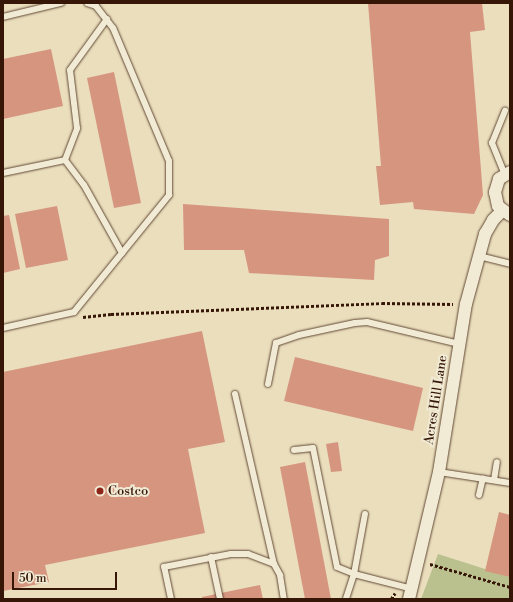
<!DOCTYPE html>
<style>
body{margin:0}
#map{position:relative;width:513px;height:602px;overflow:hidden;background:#eadebd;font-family:"Libre Bodoni",serif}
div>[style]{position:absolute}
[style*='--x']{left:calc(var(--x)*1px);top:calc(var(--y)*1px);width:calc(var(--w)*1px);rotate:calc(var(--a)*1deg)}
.green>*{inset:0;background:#bac08e}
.building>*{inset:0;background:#d6957f}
.path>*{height:2.5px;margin-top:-1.25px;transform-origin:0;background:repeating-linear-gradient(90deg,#351607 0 3px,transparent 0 5px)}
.roads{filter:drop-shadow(0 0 1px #624834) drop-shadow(0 0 1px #624834)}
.service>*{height:6px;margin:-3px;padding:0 3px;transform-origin:3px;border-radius:3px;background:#f1ead4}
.minor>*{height:12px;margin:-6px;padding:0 6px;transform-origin:6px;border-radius:6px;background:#f1ead4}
.dots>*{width:11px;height:11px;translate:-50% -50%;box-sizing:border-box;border:2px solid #f1ead4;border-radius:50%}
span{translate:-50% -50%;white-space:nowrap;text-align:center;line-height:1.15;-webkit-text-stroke:4px #f1ead4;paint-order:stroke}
.street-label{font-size:13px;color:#351607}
.poi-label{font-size:13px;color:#351607}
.left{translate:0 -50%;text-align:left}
.frame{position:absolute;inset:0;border:4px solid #351607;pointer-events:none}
.scale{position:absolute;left:12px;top:572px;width:105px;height:18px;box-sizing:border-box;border:2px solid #351607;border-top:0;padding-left:5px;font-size:12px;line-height:14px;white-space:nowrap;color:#351607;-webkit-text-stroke:3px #f1ead4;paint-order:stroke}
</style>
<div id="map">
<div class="green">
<div style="clip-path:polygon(438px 554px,510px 577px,510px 599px,421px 599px)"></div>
</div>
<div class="building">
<div style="clip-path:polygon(368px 3px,482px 3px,485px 30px,470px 32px,483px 195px,474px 214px,414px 209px,413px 202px,380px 205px,376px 166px,381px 166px)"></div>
<div style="clip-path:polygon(51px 49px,63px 106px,3px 119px,3px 59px)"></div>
<div style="clip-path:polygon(114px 72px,141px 203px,114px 208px,87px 78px)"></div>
<div style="clip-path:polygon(183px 204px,389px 219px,389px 256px,375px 260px,374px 280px,249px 273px,244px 250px,184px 250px)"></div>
<div style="clip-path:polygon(57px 206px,68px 260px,26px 268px,15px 214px)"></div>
<div style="clip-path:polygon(9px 215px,20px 269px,3px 273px,3px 216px)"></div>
<div style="clip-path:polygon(202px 331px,225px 442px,188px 449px,205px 533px,45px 565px,49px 582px,3px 591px,3px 372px)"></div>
<div style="clip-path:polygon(295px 357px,423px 388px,413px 431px,284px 401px)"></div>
<div style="clip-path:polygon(338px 442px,342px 471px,331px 472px,326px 444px)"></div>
<div style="clip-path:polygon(305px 462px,331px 599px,305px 599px,280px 467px)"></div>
<div style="clip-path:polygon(499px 512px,510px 515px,510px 577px,485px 571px)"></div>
<div style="clip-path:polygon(260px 585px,263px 599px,202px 599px,202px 597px)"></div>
</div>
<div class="path">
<div style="--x:83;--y:317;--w:28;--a:-6"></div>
<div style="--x:111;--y:314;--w:271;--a:-2.3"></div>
<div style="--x:382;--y:303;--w:71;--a:0.8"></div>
<div style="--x:430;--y:564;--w:83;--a:16"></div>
<div style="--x:391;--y:599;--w:7;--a:-56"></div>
</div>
<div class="roads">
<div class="service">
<div style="--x:3;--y:17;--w:60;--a:-13.6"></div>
<div style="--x:65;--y:160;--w:34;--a:-69"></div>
<div style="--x:77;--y:128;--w:58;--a:-96.9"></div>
<div style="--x:70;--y:70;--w:63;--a:-54"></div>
<div style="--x:3;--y:173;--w:63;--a:-11.8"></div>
<div style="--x:65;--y:160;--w:31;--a:53"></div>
<div style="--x:84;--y:185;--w:78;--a:60.8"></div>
<div style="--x:505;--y:175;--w:35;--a:-112"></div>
<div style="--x:492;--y:143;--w:35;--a:-68"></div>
<div style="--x:479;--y:256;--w:32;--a:14"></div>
<div style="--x:3;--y:328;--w:73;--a:-12.7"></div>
<div style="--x:74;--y:312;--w:151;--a:-50.9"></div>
<div style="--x:169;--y:195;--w:34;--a:-90"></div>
<div style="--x:169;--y:161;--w:144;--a:-112.8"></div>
<div style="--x:113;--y:28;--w:28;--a:-128"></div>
<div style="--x:96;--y:6;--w:9;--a:-162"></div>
<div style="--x:268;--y:384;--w:42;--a:-79"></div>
<div style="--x:276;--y:343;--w:24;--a:-19"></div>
<div style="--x:299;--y:335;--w:57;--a:-12.1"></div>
<div style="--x:355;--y:323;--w:12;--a:-5"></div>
<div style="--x:367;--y:322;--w:95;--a:13.4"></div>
<div style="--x:235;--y:394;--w:174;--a:77.1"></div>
<div style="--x:294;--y:450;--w:19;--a:-6"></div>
<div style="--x:313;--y:448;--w:121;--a:78.6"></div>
<div style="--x:337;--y:567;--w:18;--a:22"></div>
<div style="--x:354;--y:574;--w:26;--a:108"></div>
<div style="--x:439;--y:472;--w:72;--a:8.8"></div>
<div style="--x:494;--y:480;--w:18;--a:-81"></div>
<div style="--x:479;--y:495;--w:17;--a:-77"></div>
<div style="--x:365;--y:514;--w:61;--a:100.4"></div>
<div style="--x:354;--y:574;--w:61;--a:14.3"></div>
<div style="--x:211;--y:557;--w:43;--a:77.9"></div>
<div style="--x:171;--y:599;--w:33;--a:-102"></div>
<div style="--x:164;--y:567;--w:68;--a:-11"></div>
<div style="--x:231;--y:554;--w:17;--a:0"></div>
<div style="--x:248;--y:554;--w:28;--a:21"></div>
<div style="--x:274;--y:564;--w:13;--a:61"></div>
<div style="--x:280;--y:575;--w:24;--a:81"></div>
</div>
<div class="minor">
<div style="--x:510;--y:172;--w:13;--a:148"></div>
<div style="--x:499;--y:179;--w:14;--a:107"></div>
<div style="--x:495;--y:192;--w:14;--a:78"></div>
<div style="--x:498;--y:206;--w:15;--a:37"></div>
<div style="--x:409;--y:599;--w:130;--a:-76.7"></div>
<div style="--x:439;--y:472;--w:170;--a:-80.9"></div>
<div style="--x:466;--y:304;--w:73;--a:-74.8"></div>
<div style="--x:485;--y:234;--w:16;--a:-60"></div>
<div style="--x:493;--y:220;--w:13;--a:-45"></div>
</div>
</div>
<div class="dots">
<div style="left:100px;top:491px;background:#8f2418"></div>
</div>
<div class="street-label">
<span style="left:436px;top:400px;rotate:-81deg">Acres Hill Lane</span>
</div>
<div class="poi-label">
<span class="left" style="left:108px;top:491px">Costco</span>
</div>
<div class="frame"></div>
<div class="scale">50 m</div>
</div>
